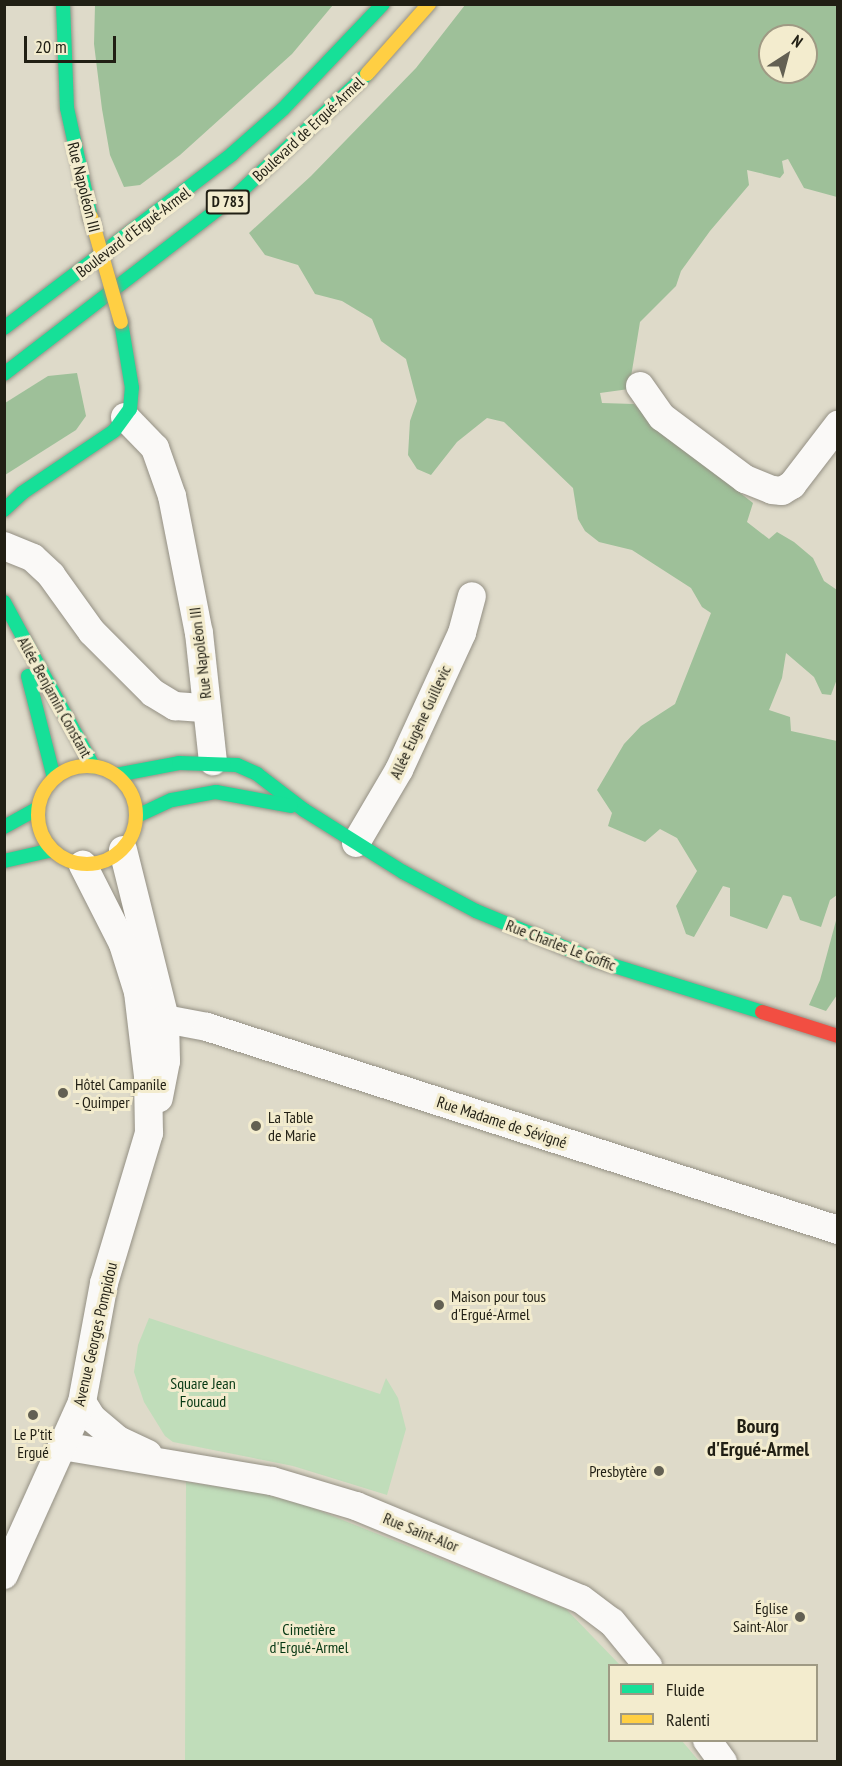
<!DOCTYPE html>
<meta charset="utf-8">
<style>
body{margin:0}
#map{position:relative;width:842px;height:1766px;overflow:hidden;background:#dedac9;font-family:"PT Sans Narrow",sans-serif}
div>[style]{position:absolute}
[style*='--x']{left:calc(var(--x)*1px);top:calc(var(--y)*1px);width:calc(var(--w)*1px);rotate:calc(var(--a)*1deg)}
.green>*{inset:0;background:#c0ddba}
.forest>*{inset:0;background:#9ec099}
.roads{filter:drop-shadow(0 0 2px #949084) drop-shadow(0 0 2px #949084)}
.street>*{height:28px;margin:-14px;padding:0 14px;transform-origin:14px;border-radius:14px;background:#faf9f7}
.fast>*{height:14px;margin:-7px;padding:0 7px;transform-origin:7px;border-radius:7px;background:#16e098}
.slow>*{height:14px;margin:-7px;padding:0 7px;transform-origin:7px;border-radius:7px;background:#ffcf43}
.slow>.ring{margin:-7px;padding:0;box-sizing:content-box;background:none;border:14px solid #ffcf43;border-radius:50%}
.jam>*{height:14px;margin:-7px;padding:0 7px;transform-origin:7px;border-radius:7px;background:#f24e42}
.bridges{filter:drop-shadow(0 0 2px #949084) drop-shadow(0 0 2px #949084)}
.slow-bridge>*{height:14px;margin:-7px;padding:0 7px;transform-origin:7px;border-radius:7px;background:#ffcf43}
.dots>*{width:16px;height:16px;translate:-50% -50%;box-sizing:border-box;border:3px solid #f3ecce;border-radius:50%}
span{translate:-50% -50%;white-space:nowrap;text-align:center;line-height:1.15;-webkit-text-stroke:6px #f3ecce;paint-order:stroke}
.shield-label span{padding:2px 4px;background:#f3ecce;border:2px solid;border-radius:4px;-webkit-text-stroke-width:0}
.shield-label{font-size:15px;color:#211f14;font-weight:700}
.street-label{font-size:16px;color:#211f14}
.poi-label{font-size:16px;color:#211f14}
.left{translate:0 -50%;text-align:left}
.right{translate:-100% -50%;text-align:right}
.park-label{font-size:16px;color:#063813}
.quarter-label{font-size:20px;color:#211f14;font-weight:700}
.frame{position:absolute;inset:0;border:6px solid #211f14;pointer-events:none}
.legend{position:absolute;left:608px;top:1664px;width:210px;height:78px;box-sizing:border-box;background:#f3ecce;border:2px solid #9f9a84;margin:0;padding:8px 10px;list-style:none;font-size:18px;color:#211f14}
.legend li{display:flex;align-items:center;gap:12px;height:30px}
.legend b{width:30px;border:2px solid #9f9a84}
.north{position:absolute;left:758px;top:24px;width:60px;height:60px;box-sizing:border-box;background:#f3ecce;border:2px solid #9f9a84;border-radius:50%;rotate:36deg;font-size:16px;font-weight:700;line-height:24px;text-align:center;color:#211f14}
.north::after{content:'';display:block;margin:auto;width:21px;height:27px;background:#636053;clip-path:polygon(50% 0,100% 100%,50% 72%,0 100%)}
.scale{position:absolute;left:24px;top:36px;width:92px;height:27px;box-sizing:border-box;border:3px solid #211f14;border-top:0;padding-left:8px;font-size:18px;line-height:21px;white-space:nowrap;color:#211f14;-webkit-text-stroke:4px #f3ecce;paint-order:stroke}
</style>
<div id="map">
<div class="green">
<div style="clip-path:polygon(149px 1318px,380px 1394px,386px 1378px,398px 1398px,406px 1429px,387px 1495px,293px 1466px,173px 1442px,165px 1436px,144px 1402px,134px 1372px,138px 1345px)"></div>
<div style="clip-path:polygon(186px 1482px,260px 1493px,310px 1507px,566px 1609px,620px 1665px,610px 1666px,610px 1740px,682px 1741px,699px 1761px,185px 1762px)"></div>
</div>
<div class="forest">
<div style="clip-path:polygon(95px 5px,95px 4px,333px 5px,292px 54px,180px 155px,140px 185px,124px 187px,110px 155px,102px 109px,94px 44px)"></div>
<div style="clip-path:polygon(evenodd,465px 5px,837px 5px,837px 197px,804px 188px,788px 159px,782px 161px,784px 173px,780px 178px,747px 170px,749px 185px,710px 231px,681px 271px,676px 286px,640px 322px,629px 389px,600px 393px,602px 403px,634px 404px,660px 430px,753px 503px,747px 522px,769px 539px,777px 532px,794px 542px,813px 558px,824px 581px,837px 590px,837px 679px,831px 695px,822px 694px,814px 677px,786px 653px,782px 678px,769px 710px,790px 717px,791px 731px,837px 741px,837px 895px,830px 900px,821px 927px,800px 920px,791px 897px,783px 895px,767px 929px,730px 916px,730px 888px,723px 886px,694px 937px,686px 934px,676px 906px,697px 871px,677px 838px,660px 829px,645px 842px,608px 826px,612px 813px,597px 790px,624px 744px,641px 726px,675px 704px,711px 613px,702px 607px,691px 588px,632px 550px,599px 542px,585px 531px,578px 519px,573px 488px,504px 422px,487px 418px,457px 442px,431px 475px,417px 469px,408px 455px,410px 421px,417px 401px,406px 359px,381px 341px,372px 319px,342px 301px,315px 294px,298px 265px,265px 255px,249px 233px,311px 176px,416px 68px,465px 5px,770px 36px,806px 36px,806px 72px,770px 72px,770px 36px)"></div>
<div style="clip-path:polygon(77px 373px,86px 416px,76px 430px,5px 475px,5px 403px,48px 376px)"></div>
<div style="clip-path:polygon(837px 917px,837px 995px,826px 1011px,809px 1005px,820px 980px)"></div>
</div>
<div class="roads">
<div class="street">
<div style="--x:640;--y:386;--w:38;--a:55"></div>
<div style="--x:662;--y:417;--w:104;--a:36.8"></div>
<div style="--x:745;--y:479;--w:29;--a:22"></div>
<div style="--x:772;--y:490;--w:10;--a:6"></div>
<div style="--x:782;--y:491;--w:12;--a:-31"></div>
<div style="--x:792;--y:485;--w:76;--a:-52.5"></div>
<div style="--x:125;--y:417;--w:43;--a:45.9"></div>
<div style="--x:155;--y:448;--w:51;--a:70.5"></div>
<div style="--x:172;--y:496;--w:140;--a:78.9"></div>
<div style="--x:199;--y:633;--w:129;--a:83.8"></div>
<div style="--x:4;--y:546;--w:31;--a:22"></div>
<div style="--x:33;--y:558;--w:25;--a:43"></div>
<div style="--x:51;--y:575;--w:70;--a:54.3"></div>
<div style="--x:92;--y:632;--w:86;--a:45"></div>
<div style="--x:153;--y:693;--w:26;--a:31"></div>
<div style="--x:175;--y:706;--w:31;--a:4"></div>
<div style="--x:356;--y:843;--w:85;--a:-59.5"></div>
<div style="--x:399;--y:770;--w:151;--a:-65.3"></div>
<div style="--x:462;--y:633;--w:38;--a:-75"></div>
<div style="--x:123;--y:850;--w:174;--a:76"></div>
<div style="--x:165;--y:1019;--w:42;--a:88.6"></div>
<div style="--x:166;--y:1061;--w:38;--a:101"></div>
<div style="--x:165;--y:1019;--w:43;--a:10.8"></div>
<div style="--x:207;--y:1027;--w:663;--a:17.83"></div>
<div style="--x:82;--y:1402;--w:19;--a:58"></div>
<div style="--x:92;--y:1418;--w:34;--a:40"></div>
<div style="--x:118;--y:1440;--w:33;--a:25"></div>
<div style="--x:62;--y:1446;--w:213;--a:9.5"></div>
<div style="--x:272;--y:1481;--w:88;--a:16.6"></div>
<div style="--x:356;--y:1506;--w:243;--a:22.5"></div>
<div style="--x:581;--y:1599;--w:39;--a:37"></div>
<div style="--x:612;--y:1622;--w:57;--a:50.7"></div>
<div style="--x:4;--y:1575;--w:190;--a:-65.7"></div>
<div style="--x:82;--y:1402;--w:121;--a:-79.5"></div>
<div style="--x:104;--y:1283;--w:157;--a:-73.3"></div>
<div style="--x:149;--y:1133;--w:57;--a:-91"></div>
<div style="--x:148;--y:1076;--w:85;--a:-96.8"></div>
<div style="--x:138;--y:992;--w:50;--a:-107.4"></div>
<div style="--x:123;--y:944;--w:89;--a:-116.9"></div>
<div style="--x:707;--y:1740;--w:27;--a:54"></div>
</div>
<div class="fast">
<div style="--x:63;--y:4;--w:104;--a:87.8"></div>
<div style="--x:67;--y:108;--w:112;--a:77.6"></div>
<div style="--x:4;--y:328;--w:287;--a:-37.3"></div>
<div style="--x:232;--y:154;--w:68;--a:-41.4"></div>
<div style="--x:283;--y:109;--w:145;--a:-46.4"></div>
<div style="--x:4;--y:374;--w:297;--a:-37.6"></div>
<div style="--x:239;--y:193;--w:175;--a:-42.9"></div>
<div style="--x:4;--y:510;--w:25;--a:-43"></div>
<div style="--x:22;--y:493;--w:111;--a:-34"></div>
<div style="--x:114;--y:431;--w:27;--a:-54"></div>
<div style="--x:130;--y:409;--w:21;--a:-85"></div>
<div style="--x:132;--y:388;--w:67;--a:-99.5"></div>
<div style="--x:4;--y:602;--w:187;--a:61.5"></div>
<div style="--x:28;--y:676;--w:105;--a:75.7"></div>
<div style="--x:116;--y:775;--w:64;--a:-10.8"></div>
<div style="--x:179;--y:763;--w:58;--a:2"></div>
<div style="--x:237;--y:765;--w:22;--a:24"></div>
<div style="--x:257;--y:774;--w:59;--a:37.5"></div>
<div style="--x:304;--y:810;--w:117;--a:32.1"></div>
<div style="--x:403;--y:872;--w:83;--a:28.1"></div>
<div style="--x:476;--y:911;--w:129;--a:22.4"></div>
<div style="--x:595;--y:960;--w:175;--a:17.3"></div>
<div style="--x:137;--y:816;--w:38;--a:-25"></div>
<div style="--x:172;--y:800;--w:45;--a:-10.3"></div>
<div style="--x:216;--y:792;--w:76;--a:10.6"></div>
<div style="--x:4;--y:827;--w:39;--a:-29"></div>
<div style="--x:4;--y:861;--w:49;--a:-12.9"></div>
</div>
<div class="slow">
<div style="--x:367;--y:74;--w:94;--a:-48.5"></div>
<div class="ring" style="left:38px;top:766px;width:84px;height:84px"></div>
</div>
<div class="jam">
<div style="--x:762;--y:1012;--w:80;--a:17.5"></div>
</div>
</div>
<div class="bridges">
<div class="slow-bridge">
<div style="--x:91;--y:217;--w:109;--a:74.1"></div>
</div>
</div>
<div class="dots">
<div style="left:63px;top:1093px;background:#636053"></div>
<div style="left:256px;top:1126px;background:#636053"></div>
<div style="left:439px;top:1305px;background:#636053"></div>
<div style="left:33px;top:1415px;background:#636053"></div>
<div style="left:659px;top:1471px;background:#636053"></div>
<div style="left:800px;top:1617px;background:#636053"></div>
</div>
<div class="shield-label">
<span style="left:228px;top:202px">D 783</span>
</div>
<div class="street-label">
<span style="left:308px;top:129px;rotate:-43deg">Boulevard de Ergué-Armel</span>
<span style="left:84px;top:187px;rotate:76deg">Rue Napoléon III</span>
<span style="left:133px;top:232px;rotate:-37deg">Boulevard d'Ergué-Armel</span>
<span style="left:200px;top:653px;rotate:-97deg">Rue Napoléon III</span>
<span style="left:55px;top:697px;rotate:61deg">Allée Benjamin Constant</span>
<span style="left:420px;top:722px;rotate:-65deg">Allée Eugène Guillevic</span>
<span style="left:561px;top:945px;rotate:21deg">Rue Charles Le Goffic</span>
<span style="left:502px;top:1122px;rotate:18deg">Rue Madame de Sévigné</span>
<span style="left:95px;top:1334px;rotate:-77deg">Avenue Georges Pompidou</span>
<span style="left:421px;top:1532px;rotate:22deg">Rue Saint-Alor</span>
</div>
<div class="poi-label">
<span class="left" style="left:75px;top:1093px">Hôtel Campanile<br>- Quimper</span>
<span class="left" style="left:268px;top:1126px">La Table<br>de Marie</span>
<span class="left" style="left:451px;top:1305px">Maison pour tous<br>d'Ergué-Armel</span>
<span style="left:33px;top:1443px">Le P'tit<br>Ergué</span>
<span class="right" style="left:647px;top:1471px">Presbytère</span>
<span class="right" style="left:788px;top:1617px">Église<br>Saint-Alor</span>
</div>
<div class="park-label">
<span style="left:203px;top:1392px">Square Jean<br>Foucaud</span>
<span style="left:309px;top:1638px">Cimetière<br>d'Ergué-Armel</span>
</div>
<div class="quarter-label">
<span style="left:758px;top:1438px">Bourg<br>d'Ergué-Armel</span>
</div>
<div class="frame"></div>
<ul class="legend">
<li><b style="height:8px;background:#16e098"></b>Fluide</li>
<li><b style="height:8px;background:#ffcf43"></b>Ralenti</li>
</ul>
<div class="north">N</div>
<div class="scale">20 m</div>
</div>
